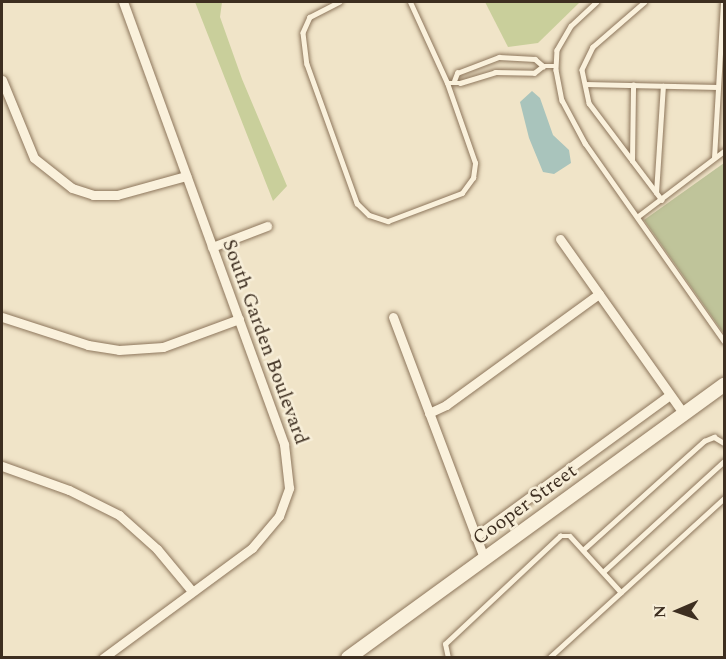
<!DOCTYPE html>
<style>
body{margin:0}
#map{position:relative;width:726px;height:659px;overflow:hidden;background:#f0e4c8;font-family:Spectral,serif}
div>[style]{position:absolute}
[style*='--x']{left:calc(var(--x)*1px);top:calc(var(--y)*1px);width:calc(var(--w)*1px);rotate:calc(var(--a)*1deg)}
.green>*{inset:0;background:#c9cf9b}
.cemetery>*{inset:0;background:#bfc49a}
.water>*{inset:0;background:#a9c4bc}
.roads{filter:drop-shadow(0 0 2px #8d765c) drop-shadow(0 0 2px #8d765c)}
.lane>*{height:4.5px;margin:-2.25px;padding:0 2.25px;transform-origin:2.25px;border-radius:2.25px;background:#faf1dc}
.street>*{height:9px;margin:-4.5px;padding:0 4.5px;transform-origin:4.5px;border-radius:4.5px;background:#faf1dc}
.secondary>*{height:14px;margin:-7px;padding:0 7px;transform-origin:7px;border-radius:7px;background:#faf1dc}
span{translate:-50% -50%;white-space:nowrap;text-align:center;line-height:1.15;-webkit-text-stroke:5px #f7eed8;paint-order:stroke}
.street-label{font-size:20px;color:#3d2e20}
.frame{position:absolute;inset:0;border:3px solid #3d2e20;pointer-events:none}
.north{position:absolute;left:648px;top:581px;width:60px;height:60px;-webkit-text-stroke:4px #f7eed8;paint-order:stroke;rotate:268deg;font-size:16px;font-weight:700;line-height:24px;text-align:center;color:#3d2e20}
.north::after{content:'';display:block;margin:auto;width:21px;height:27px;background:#3d2e20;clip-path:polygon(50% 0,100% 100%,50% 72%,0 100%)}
</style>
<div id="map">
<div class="green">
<div style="clip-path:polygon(195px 2px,222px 2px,220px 17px,242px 79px,287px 186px,273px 201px)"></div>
<div style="clip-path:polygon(485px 2px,580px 2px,538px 43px,508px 47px)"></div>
</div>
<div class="cemetery">
<div style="clip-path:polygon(724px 163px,724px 334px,644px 220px)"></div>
</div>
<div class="water">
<div style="clip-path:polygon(532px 91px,540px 98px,553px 135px,569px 150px,571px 163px,554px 174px,543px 172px,529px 138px,520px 102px)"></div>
</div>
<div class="roads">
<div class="lane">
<div style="--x:340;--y:2;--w:34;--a:153"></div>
<div style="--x:310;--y:17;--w:17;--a:114"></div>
<div style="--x:303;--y:33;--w:31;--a:83"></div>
<div style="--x:307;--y:64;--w:148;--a:70.2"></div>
<div style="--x:357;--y:203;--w:17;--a:45"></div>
<div style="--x:369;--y:215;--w:20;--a:18"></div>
<div style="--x:388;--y:221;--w:79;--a:-20.7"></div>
<div style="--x:462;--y:193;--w:19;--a:-54"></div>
<div style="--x:473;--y:178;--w:15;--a:-82"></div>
<div style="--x:475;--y:163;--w:85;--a:-109.3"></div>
<div style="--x:447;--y:83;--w:89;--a:-114.6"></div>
<div style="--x:597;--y:2;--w:35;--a:137"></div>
<div style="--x:571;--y:26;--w:28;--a:120"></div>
<div style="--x:557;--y:50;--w:20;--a:93"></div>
<div style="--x:556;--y:70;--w:31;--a:79"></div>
<div style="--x:562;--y:100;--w:49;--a:61.9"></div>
<div style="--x:585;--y:143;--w:242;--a:54.9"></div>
<div style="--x:645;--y:2;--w:69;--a:139.1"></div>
<div style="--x:593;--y:47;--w:25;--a:116"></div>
<div style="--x:582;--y:70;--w:34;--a:78"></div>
<div style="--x:589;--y:103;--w:121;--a:53"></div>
<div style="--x:454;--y:81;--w:9;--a:-69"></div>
<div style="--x:457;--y:73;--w:45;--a:-20.9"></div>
<div style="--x:499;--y:57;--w:36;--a:3"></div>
<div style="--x:535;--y:59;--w:11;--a:41"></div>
<div style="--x:447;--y:83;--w:13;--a:0"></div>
<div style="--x:460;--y:83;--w:37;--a:-17"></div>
<div style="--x:495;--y:72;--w:39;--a:1"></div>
<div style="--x:534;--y:73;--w:11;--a:-38"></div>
<div style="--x:543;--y:66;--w:13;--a:0"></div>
<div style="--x:585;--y:84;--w:133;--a:1.3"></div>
<div style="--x:714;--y:158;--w:156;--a:-86.7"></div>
<div style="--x:632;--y:161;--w:76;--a:-89.2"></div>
<div style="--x:656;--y:193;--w:107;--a:-86.3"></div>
<div style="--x:637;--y:217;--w:109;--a:-37.2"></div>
<div style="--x:583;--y:550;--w:163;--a:-42"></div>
<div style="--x:704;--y:441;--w:11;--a:-22"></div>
<div style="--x:714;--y:437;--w:12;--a:31"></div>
<div style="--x:603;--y:572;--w:164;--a:-42.5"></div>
<div style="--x:448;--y:658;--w:14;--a:-102"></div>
<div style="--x:445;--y:644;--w:158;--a:-43.2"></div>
<div style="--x:560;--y:536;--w:10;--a:0"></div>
<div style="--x:570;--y:536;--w:76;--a:47.7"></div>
<div style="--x:549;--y:658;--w:237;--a:-42.4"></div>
</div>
<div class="street">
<div style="--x:2;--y:80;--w:84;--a:67.7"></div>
<div style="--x:34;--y:158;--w:48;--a:38.3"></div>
<div style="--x:72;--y:188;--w:22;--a:18"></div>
<div style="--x:93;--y:195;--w:24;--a:0"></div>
<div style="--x:117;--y:195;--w:72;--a:-15.4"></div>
<div style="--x:560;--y:239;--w:214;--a:54.7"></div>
<div style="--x:212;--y:247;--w:59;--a:-20.9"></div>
<div style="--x:2;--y:317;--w:90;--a:18"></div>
<div style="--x:88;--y:345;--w:31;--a:9"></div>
<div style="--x:119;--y:350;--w:44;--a:-3.9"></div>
<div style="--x:163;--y:347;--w:81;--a:-20.2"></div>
<div style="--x:393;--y:317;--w:258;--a:69.3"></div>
<div style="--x:429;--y:413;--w:19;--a:-25"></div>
<div style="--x:446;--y:405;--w:189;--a:-36"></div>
<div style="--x:2;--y:466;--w:71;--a:19.7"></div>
<div style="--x:69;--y:490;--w:56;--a:26.6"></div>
<div style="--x:119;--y:515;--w:51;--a:41.8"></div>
<div style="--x:157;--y:549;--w:55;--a:50.2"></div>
<div style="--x:475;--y:537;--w:241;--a:-36.1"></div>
<div style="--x:103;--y:658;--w:185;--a:-36.4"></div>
<div style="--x:252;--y:548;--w:42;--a:-49.8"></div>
<div style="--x:279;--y:516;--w:30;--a:-70"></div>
<div style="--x:289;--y:488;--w:44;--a:-96.5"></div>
<div style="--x:284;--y:444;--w:470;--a:-110"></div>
</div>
<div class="secondary">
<div style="--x:348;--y:658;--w:465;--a:-36"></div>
</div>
</div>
<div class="street-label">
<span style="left:265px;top:342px;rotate:70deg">South Garden Boulevard</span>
<span style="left:525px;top:505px;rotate:-36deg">Cooper Street</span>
</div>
<div class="frame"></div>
<div class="north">N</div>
</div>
